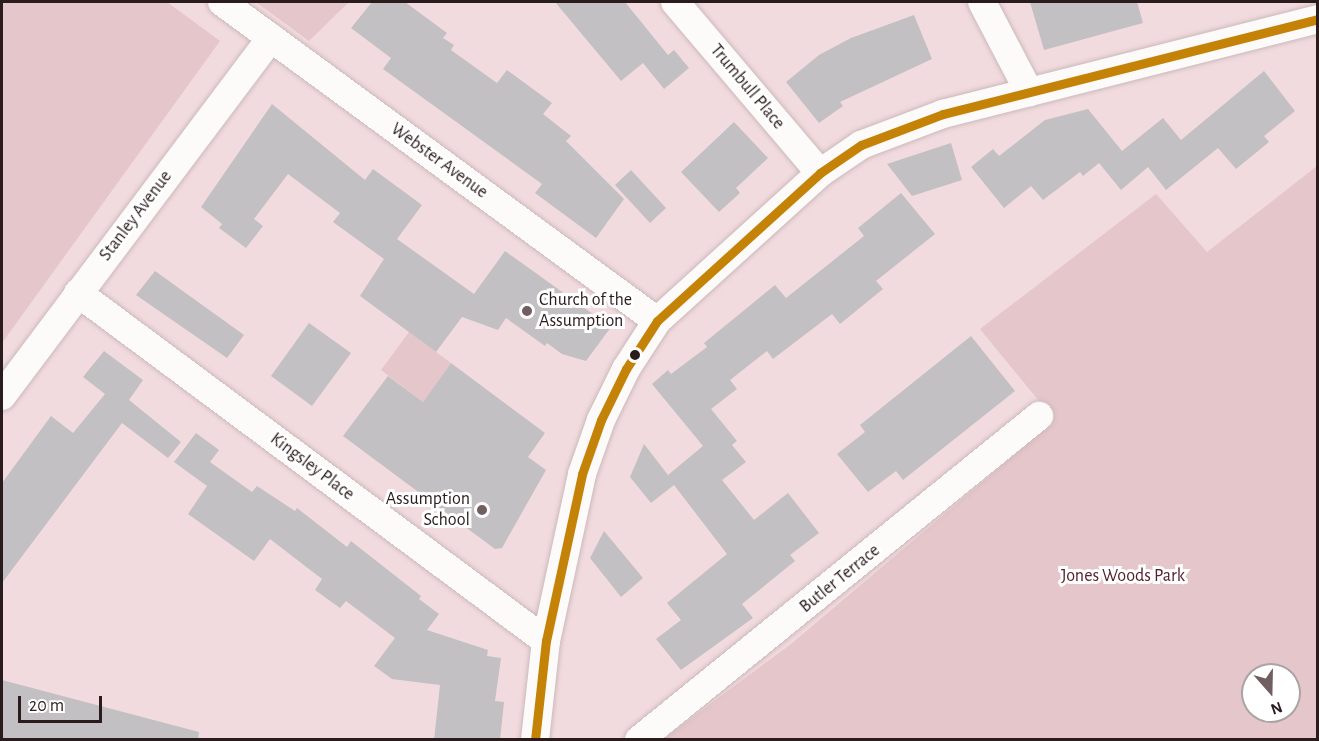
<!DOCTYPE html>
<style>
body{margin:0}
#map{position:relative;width:1319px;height:741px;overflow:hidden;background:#f2dbde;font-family:"Alegreya Sans",sans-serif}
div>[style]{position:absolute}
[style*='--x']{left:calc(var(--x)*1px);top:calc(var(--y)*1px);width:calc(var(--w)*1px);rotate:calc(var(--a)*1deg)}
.green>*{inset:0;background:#e5c6ca}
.building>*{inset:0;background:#c2c0c2}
.roads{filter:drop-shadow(0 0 2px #cbb9bb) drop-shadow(0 0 2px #cbb9bb)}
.minor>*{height:28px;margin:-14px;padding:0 14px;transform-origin:14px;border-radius:14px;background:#fdfafa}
.bus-1>*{height:9px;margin:-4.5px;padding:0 4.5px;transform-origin:4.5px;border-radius:4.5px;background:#c48307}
.dots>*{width:16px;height:16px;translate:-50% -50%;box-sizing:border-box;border:3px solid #fff;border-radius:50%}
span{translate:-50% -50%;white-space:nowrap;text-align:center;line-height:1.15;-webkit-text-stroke:6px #fff;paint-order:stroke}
.street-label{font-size:18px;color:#2a1b1d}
.poi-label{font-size:18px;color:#2a1b1d}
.left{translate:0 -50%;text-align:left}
.right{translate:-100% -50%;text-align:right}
.park-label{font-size:18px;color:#54212c}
.frame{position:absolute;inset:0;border:3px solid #2a1b1d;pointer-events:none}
.north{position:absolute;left:1241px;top:663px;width:60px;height:60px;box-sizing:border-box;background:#fff;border:2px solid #aaa4a5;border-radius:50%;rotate:160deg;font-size:16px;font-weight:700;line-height:24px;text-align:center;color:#2a1b1d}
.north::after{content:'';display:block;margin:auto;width:21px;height:27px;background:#705e61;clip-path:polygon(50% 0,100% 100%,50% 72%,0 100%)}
.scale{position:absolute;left:18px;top:696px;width:84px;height:27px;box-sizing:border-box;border:3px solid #2a1b1d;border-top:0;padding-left:8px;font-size:18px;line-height:21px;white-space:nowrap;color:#2a1b1d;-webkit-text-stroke:4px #fff;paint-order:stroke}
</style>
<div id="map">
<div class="green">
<div style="clip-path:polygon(2px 2px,167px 2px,220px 41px,2px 343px)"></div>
<div style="clip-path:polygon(256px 2px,349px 2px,309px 41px)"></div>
<div style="clip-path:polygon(evenodd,1317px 166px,1317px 739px,662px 740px,791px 644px,1051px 424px,1048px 412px,980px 329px,1156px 194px,1207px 252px,1317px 166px,1253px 675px,1289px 675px,1289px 711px,1253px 711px,1253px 675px)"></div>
<div style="clip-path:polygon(409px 332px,451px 363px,423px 402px,381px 370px)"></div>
</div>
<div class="building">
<div style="clip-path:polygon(372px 2px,405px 2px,447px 33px,443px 38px,454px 45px,451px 50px,497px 83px,507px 70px,552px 103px,543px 114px,571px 136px,566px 141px,624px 199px,596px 238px,535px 193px,542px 184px,383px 69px,391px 58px,351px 28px)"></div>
<div style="clip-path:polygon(555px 2px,625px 2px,668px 55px,674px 50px,689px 68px,664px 89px,643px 63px,621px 81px)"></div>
<div style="clip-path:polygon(1030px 2px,1137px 2px,1143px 23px,1044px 50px)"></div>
<div style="clip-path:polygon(914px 15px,932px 59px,840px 102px,843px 106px,819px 123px,786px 82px,819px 55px,851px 38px)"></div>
<div style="clip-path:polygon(1264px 71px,1295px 111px,1264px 136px,1269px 142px,1236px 169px,1218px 148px,1166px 190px,1148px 167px,1121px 190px,1099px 163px,1083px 176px,1080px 172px,1043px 200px,1031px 186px,1004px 208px,971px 167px,993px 149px,999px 156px,1045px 120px,1088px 109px,1122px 151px,1163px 118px,1181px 140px)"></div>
<div style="clip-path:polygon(272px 104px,365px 180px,373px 169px,422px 205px,397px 239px,474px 294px,505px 251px,611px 327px,586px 361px,562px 354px,547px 343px,545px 346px,506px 318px,498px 330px,462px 317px,436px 352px,360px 296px,384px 259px,333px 222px,340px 213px,288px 174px,254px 219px,263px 226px,246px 248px,219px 228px,222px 224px,201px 207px)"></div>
<div style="clip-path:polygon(734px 122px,768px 158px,736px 188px,740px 193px,719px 212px,681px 172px)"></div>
<div style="clip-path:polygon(951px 143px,962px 180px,912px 196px,887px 164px)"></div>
<div style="clip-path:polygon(631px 170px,666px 208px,650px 223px,615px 185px)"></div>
<div style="clip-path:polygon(901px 193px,935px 234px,876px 281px,883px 289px,840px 324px,832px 314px,773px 359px,767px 351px,730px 380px,737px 389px,711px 409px,737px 441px,732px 445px,746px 462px,722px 480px,754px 520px,788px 493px,819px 533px,790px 555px,795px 561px,742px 604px,753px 618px,681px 670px,656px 639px,681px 620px,667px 603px,727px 554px,674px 485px,651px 503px,630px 477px,644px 444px,668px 475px,703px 446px,652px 384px,668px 370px,671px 374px,707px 347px,704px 343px,775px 285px,786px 298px,864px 236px,858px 228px)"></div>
<div style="clip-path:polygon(155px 271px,244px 335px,227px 358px,136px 295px)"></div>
<div style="clip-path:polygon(309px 323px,351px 353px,312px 406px,271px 376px)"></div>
<div style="clip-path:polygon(971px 336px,1015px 391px,903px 480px,896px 471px,868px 492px,837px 454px,865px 432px,860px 425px)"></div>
<div style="clip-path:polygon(104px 351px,143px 380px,129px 400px,181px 442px,168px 458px,122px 423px,2px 583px,2px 483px,51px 416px,73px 433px,105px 394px,83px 377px)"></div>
<div style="clip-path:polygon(451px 363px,545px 433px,528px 457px,546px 470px,502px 548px,495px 549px,343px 436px,388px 376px,423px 402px)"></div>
<div style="clip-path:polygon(196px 433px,219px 450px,210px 462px,252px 492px,257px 486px,295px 511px,297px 508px,347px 547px,351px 541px,421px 596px,419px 599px,439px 614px,427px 630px,488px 650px,487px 656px,501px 658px,495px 701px,504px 702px,500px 740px,434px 740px,440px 685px,392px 679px,374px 666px,395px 638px,346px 601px,340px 608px,315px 590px,322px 579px,270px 539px,254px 561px,188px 514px,207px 486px,174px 462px)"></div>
<div style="clip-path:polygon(604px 531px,643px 578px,621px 597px,590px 558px)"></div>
<div style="clip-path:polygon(2px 680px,199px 732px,198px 740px,2px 740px)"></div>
</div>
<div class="roads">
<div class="minor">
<div style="--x:222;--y:2;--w:539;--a:36.25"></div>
<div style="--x:675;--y:2;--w:224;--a:49.7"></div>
<div style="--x:982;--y:2;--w:102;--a:62.4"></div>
<div style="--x:78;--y:293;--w:583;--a:36.63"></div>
<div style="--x:2;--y:396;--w:448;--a:-53.1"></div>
<div style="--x:535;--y:740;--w:100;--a:-83.7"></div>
<div style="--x:546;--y:641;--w:171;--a:-77.8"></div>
<div style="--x:582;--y:474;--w:57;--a:-70.6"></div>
<div style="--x:601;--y:420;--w:57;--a:-63.9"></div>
<div style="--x:626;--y:369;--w:57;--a:-57.1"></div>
<div style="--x:657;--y:321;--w:220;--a:-42.2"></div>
<div style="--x:820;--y:173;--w:50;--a:-34.3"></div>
<div style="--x:861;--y:145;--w:88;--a:-20.7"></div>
<div style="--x:943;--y:114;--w:387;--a:-14.2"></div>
<div style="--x:639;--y:740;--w:515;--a:-39.01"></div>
</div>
</div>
<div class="bus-1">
<div style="--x:535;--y:740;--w:100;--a:-83.7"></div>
<div style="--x:546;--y:641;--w:171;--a:-77.8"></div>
<div style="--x:582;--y:474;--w:57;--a:-70.6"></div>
<div style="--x:601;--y:420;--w:57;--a:-63.9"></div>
<div style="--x:626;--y:369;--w:57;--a:-57.1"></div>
<div style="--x:657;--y:321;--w:220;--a:-42.2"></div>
<div style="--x:820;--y:173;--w:50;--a:-34.3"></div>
<div style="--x:861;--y:145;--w:88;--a:-20.7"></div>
<div style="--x:943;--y:114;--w:387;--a:-14.2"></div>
</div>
<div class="dots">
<div style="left:527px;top:311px;background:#705e61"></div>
<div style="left:635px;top:355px;background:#2a1b1d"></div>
<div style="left:482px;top:510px;background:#705e61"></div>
</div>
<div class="street-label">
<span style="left:747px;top:87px;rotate:50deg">Trumbull Place</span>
<span style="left:439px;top:161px;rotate:36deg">Webster Avenue</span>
<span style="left:136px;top:216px;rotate:-53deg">Stanley Avenue</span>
<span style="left:312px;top:467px;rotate:37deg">Kingsley Place</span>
<span style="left:840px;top:579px;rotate:-39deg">Butler Terrace</span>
</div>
<div class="poi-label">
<span class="left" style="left:539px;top:311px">Church of the<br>Assumption</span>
<span class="right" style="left:470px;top:510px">Assumption<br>School</span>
</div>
<div class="park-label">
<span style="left:1123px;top:576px">Jones Woods Park</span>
</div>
<div class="frame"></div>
<div class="north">N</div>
<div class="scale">20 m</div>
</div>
